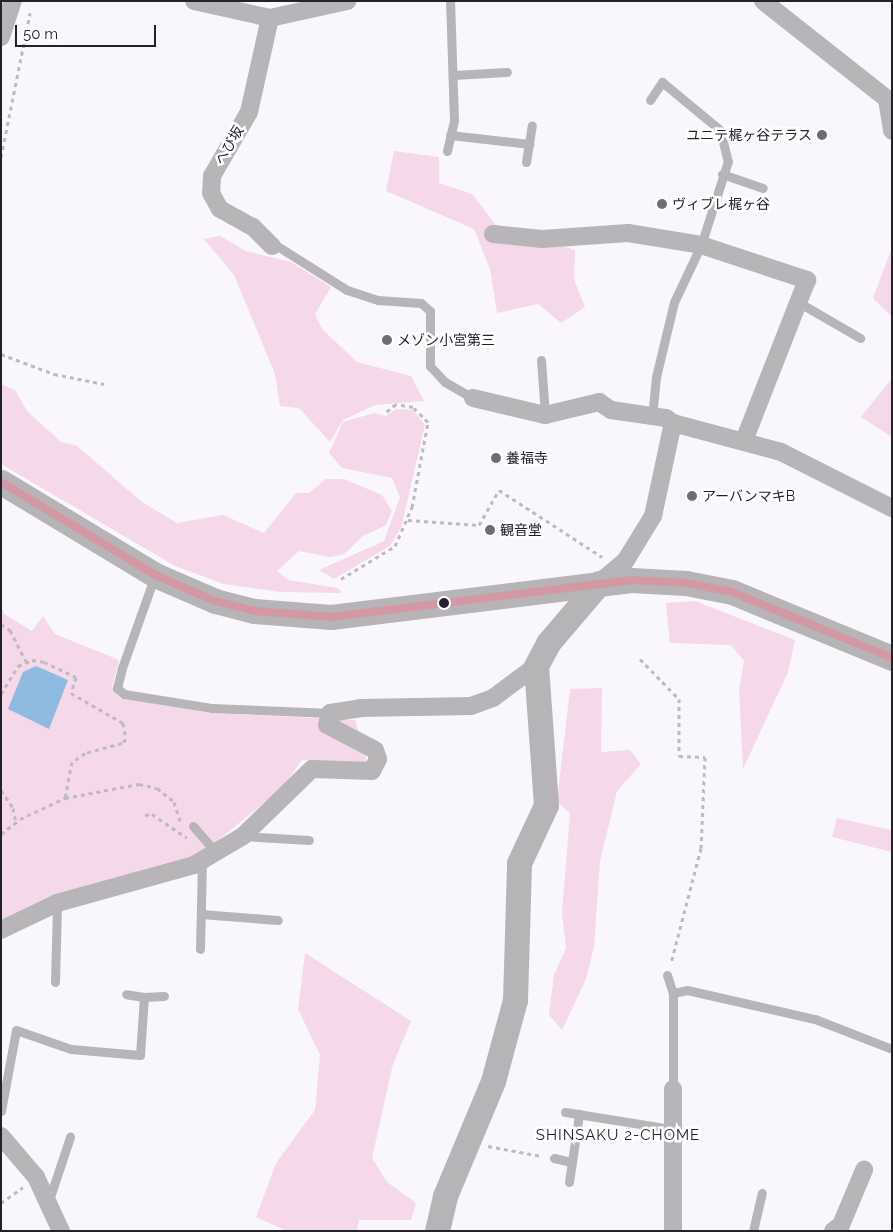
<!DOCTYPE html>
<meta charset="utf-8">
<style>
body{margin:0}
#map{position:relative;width:893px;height:1232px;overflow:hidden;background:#f9f7fc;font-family:Raleway,"Noto Sans JP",sans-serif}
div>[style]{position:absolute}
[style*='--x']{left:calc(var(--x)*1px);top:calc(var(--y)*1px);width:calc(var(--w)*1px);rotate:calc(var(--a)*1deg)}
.green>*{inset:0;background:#f5d8e9}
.water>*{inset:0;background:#8fbbe0}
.path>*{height:3px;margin-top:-1.5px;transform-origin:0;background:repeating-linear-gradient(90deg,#bdbbbf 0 4px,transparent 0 8px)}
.lane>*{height:9px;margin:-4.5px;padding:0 4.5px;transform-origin:4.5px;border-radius:4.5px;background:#b8b5b9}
.street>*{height:18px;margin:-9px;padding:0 9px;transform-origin:9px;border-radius:9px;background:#b8b5b9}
.secondary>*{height:25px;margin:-12.5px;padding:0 12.5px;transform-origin:12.5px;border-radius:12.5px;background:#b7b4b8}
.bus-1>*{height:8px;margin:-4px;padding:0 4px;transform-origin:4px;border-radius:4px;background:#d398a3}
.dots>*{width:14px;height:14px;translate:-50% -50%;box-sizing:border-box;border:2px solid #fff;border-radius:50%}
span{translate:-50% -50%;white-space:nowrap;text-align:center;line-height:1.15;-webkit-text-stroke:5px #fff;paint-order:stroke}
.poi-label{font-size:14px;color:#24212d}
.right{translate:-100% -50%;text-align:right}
.left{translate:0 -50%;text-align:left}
.street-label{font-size:14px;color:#24212d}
.neighbourhood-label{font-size:15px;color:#24212d;letter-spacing:1px}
.frame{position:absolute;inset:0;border:2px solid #24212d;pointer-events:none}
.scale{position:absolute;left:15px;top:25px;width:141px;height:22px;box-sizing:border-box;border:2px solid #24212d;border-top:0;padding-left:6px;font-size:15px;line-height:18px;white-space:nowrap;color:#24212d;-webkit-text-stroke:4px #fff;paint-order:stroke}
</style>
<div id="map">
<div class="green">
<div style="clip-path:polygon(394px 151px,439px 157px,439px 183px,472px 194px,495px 224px,575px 250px,574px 280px,585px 307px,561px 323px,538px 304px,497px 313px,490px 269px,474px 229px,386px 191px)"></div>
<div style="clip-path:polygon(220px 236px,246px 251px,291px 262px,331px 287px,315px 314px,322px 329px,357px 362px,411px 376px,424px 401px,375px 405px,343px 420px,330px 442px,299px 408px,280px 406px,275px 374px,234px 275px,204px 239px)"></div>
<div style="clip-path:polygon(892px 248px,892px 317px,873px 298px)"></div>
<div style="clip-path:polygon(892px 378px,892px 437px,861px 417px)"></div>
<div style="clip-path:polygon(1px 384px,15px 390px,27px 411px,61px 442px,77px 446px,142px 502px,177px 523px,223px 515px,264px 533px,296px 493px,309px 493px,326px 479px,344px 479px,382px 495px,392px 511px,386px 525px,363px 536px,344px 554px,330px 557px,299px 551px,277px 571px,288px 580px,338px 588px,342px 593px,281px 592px,224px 584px,175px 566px,1px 464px)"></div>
<div style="clip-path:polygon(396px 409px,413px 410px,425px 425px,401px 528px,390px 546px,334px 579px,319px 570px,384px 541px,400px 497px,392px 478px,342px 468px,329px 453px,343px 422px,374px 413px,386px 416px)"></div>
<div style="clip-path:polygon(695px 601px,795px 640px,788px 672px,743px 769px,739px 689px,744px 661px,731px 645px,670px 643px,666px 603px)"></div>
<div style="clip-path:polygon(1px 606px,4px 614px,32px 631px,43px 616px,55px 634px,119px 660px,112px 687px,120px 698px,210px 713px,355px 720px,368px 764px,302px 760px,283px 787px,192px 862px,1px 926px)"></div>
<div style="clip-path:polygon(602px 688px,601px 752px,630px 750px,641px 764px,617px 791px,600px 861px,594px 947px,586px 979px,562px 1030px,549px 1015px,554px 975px,566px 948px,562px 913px,570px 813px,557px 802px,570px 689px)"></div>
<div style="clip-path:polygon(837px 818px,892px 830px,892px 852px,832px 837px)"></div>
<div style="clip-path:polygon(305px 953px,411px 1021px,393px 1064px,372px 1158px,387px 1182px,416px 1203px,411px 1220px,359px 1220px,357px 1231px,287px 1231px,256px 1217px,276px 1163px,315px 1110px,320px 1055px,298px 1009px)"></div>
</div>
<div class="water">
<div style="clip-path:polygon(36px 666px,68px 680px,49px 729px,8px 709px,23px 672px)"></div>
</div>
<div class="path">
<div style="--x:1;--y:157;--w:147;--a:-78.6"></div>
<div style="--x:1;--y:354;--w:57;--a:20.7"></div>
<div style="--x:54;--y:374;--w:51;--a:11.3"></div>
<div style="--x:408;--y:520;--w:71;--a:4"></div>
<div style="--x:479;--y:525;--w:40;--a:-60.3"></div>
<div style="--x:499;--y:490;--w:123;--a:33"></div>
<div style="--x:341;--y:579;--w:63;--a:-31.4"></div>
<div style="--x:395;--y:546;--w:43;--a:-66.4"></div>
<div style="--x:412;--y:507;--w:86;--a:-79.3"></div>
<div style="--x:428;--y:422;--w:21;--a:-135"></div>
<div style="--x:413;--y:407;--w:17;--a:-170"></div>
<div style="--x:396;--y:404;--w:14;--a:141"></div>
<div style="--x:1;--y:624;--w:11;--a:34"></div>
<div style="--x:10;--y:630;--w:35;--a:63"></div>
<div style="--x:640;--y:659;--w:56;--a:45.7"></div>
<div style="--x:679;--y:699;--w:57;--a:90"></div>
<div style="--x:679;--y:756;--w:26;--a:2"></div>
<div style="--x:705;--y:757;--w:91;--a:92.5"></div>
<div style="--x:701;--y:848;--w:119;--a:104.6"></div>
<div style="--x:1;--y:694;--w:33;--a:-59"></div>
<div style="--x:18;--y:666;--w:15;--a:-23"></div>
<div style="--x:32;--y:660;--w:12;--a:9"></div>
<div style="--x:44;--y:662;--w:35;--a:25"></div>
<div style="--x:76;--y:677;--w:17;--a:107"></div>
<div style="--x:71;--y:693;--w:60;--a:30"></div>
<div style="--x:123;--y:723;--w:16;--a:79"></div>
<div style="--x:126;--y:739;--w:6;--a:135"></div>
<div style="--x:122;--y:743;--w:38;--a:165"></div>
<div style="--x:85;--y:753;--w:16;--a:145"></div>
<div style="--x:72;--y:762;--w:37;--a:101"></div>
<div style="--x:1;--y:790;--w:22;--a:56"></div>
<div style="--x:13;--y:808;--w:15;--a:79"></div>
<div style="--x:145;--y:815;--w:7;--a:-8"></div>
<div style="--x:152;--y:814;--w:42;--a:34.4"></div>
<div style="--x:1;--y:834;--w:24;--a:-38"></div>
<div style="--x:20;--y:819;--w:50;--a:-25"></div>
<div style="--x:65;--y:798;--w:75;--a:-10.7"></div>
<div style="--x:139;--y:784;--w:18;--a:13"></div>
<div style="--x:157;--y:788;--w:22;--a:39"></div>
<div style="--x:174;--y:802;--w:20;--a:72"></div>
<div style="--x:488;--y:1146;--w:54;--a:10.7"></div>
<div style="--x:1;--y:1203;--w:27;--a:-36"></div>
</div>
<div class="lane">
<div style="--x:453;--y:75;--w:54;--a:-3.2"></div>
<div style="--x:650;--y:100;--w:22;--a:-56"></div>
<div style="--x:662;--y:82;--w:75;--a:39.6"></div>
<div style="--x:720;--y:130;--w:32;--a:76"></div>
<div style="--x:728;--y:161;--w:88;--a:107.8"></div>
<div style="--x:701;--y:245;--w:63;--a:115.3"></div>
<div style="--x:674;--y:302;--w:77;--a:103.5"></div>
<div style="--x:656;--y:377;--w:40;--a:95.7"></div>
<div style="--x:450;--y:135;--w:80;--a:6.5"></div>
<div style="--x:447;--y:151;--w:32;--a:-77"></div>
<div style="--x:454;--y:120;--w:119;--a:-91.9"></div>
<div style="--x:526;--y:162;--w:37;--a:-81"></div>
<div style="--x:722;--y:174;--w:43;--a:18.9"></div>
<div style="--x:271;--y:242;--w:90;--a:32.3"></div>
<div style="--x:347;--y:290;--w:33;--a:18"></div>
<div style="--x:378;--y:300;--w:43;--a:4"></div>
<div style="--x:421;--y:303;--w:12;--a:42"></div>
<div style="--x:430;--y:311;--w:55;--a:90"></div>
<div style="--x:430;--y:366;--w:22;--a:47"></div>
<div style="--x:445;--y:382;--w:32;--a:30"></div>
<div style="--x:798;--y:302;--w:72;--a:30.1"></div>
<div style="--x:541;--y:360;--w:55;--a:85.8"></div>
<div style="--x:154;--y:578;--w:96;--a:109.6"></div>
<div style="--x:122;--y:668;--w:21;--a:104"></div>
<div style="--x:117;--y:688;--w:9;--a:41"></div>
<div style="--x:124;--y:694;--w:88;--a:9.1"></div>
<div style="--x:211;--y:708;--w:119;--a:2.4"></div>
<div style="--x:193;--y:826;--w:35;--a:49"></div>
<div style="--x:243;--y:836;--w:66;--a:3.5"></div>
<div style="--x:201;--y:914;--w:77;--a:4.5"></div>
<div style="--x:200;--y:949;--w:89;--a:-88.7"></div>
<div style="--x:667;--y:975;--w:19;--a:72"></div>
<div style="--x:673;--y:993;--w:96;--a:90"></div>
<div style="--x:55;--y:982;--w:79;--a:-88.5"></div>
<div style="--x:673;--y:993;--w:14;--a:-12"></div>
<div style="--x:687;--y:990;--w:131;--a:12.8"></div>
<div style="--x:815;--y:1019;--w:83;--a:21.3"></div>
<div style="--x:144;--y:997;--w:20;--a:-3"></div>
<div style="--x:1;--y:1111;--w:82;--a:-79.5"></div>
<div style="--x:16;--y:1030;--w:58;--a:19.1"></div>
<div style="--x:71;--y:1049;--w:69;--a:5"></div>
<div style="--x:140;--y:1055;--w:58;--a:-86.1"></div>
<div style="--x:144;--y:997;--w:18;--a:-171"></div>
<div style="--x:565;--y:1112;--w:107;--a:9.1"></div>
<div style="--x:554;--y:1158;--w:18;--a:13"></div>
<div style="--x:569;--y:1182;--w:69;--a:-81.6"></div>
<div style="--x:48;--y:1203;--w:70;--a:-71.6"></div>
<div style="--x:753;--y:1231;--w:39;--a:-77"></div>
</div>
<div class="street">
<div style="--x:194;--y:1;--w:78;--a:12.6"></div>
<div style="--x:270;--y:18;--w:79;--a:-12.4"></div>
<div style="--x:763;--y:1;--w:158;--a:38.3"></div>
<div style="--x:887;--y:99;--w:32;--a:81"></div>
<div style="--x:270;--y:18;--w:96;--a:102.6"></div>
<div style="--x:249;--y:112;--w:74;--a:120"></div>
<div style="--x:212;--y:176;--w:17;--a:93"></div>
<div style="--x:211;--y:193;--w:18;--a:61"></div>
<div style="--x:220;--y:209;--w:38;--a:29"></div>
<div style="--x:253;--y:227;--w:27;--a:45"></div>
<div style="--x:1;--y:37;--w:38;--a:-72"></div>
<div style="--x:493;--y:234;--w:49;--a:5.8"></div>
<div style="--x:542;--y:239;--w:86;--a:-4"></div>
<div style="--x:628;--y:233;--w:74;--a:9.3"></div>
<div style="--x:701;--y:245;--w:112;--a:18.3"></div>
<div style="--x:807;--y:280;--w:173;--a:111.4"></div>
<div style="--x:473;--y:398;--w:74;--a:13.3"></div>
<div style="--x:545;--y:415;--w:56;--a:-13.5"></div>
<div style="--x:599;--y:402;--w:14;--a:34"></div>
<div style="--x:611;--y:410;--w:56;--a:8.3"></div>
<div style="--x:666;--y:418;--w:9;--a:36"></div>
<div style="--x:599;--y:583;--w:35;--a:-40"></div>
<div style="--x:626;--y:560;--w:52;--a:-58.5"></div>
<div style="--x:653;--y:516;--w:95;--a:-77.9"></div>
<div style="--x:673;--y:423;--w:112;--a:15"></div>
<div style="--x:781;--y:452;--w:124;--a:26.8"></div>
<div style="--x:1;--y:930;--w:62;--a:-25.7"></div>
<div style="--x:57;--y:903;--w:142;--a:-15.5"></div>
<div style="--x:194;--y:865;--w:57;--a:-30.6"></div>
<div style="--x:243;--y:836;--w:96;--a:-44.2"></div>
<div style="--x:312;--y:769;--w:60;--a:1.9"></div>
<div style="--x:372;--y:771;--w:13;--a:-63"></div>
<div style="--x:378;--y:759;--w:9;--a:-108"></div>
<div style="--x:375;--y:750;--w:54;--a:-152.5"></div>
<div style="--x:327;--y:725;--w:12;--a:-76"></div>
<div style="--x:330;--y:713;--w:30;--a:-9"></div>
<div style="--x:360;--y:708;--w:111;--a:-1"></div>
<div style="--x:471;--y:706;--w:23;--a:-20"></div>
<div style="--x:493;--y:698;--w:54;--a:-36.7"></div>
<div style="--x:673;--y:1089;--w:142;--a:90"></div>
<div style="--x:1;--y:1136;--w:54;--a:49.5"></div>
<div style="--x:36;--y:1177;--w:60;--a:65.2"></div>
<div style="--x:833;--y:1231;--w:10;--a:-37"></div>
<div style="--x:841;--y:1225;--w:60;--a:-67.3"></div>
</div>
<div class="secondary">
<div style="--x:1;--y:482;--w:180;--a:31.1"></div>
<div style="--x:155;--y:575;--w:65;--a:23.4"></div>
<div style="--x:215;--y:601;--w:40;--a:14.4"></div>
<div style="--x:254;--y:611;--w:77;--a:4.5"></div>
<div style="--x:331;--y:617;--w:302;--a:-7"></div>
<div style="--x:631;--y:580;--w:55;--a:3.1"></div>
<div style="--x:686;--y:583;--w:47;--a:11.1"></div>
<div style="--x:732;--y:592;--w:173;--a:22.4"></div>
<div style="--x:437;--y:1231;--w:36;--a:-77"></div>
<div style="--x:445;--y:1196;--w:125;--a:-67.3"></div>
<div style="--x:493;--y:1081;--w:84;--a:-74.8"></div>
<div style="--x:515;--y:1000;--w:137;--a:-88.3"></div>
<div style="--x:519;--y:863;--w:64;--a:-65"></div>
<div style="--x:546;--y:805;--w:139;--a:-94.1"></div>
<div style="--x:536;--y:666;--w:26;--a:-62"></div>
<div style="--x:548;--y:643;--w:79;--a:-49.6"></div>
</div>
<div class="bus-1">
<div style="--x:1;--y:482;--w:180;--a:31.1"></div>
<div style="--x:155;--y:575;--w:65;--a:23.4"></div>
<div style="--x:215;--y:601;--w:40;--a:14.4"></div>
<div style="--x:254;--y:611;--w:77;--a:4.5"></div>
<div style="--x:331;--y:617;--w:302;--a:-7"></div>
<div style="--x:631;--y:580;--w:55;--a:3.1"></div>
<div style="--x:686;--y:583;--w:47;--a:11.1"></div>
<div style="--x:732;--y:592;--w:173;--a:22.4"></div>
</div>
<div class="dots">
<div style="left:822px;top:135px;background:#6f6c75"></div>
<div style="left:662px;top:204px;background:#6f6c75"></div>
<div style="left:387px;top:340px;background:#6f6c75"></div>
<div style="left:496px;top:458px;background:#6f6c75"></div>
<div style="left:692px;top:496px;background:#6f6c75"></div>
<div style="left:490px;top:530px;background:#6f6c75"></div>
<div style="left:444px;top:603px;background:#24212d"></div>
</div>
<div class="poi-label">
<span class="right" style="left:812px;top:135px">ユニテ梶ヶ谷テラス</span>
<span class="left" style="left:672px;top:204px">ヴィブレ梶ヶ谷</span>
<span class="left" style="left:397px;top:340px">メゾン小宮第三</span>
<span class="left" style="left:506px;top:458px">養福寺</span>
<span class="left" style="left:702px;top:496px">アーバンマキB</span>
<span class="left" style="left:500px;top:530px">観音堂</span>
</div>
<div class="street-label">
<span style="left:229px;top:145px;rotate:-60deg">へび坂</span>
</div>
<div class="neighbourhood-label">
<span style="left:618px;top:1136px">SHINSAKU 2-CHOME</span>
</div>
<div class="frame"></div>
<div class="scale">50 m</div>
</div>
